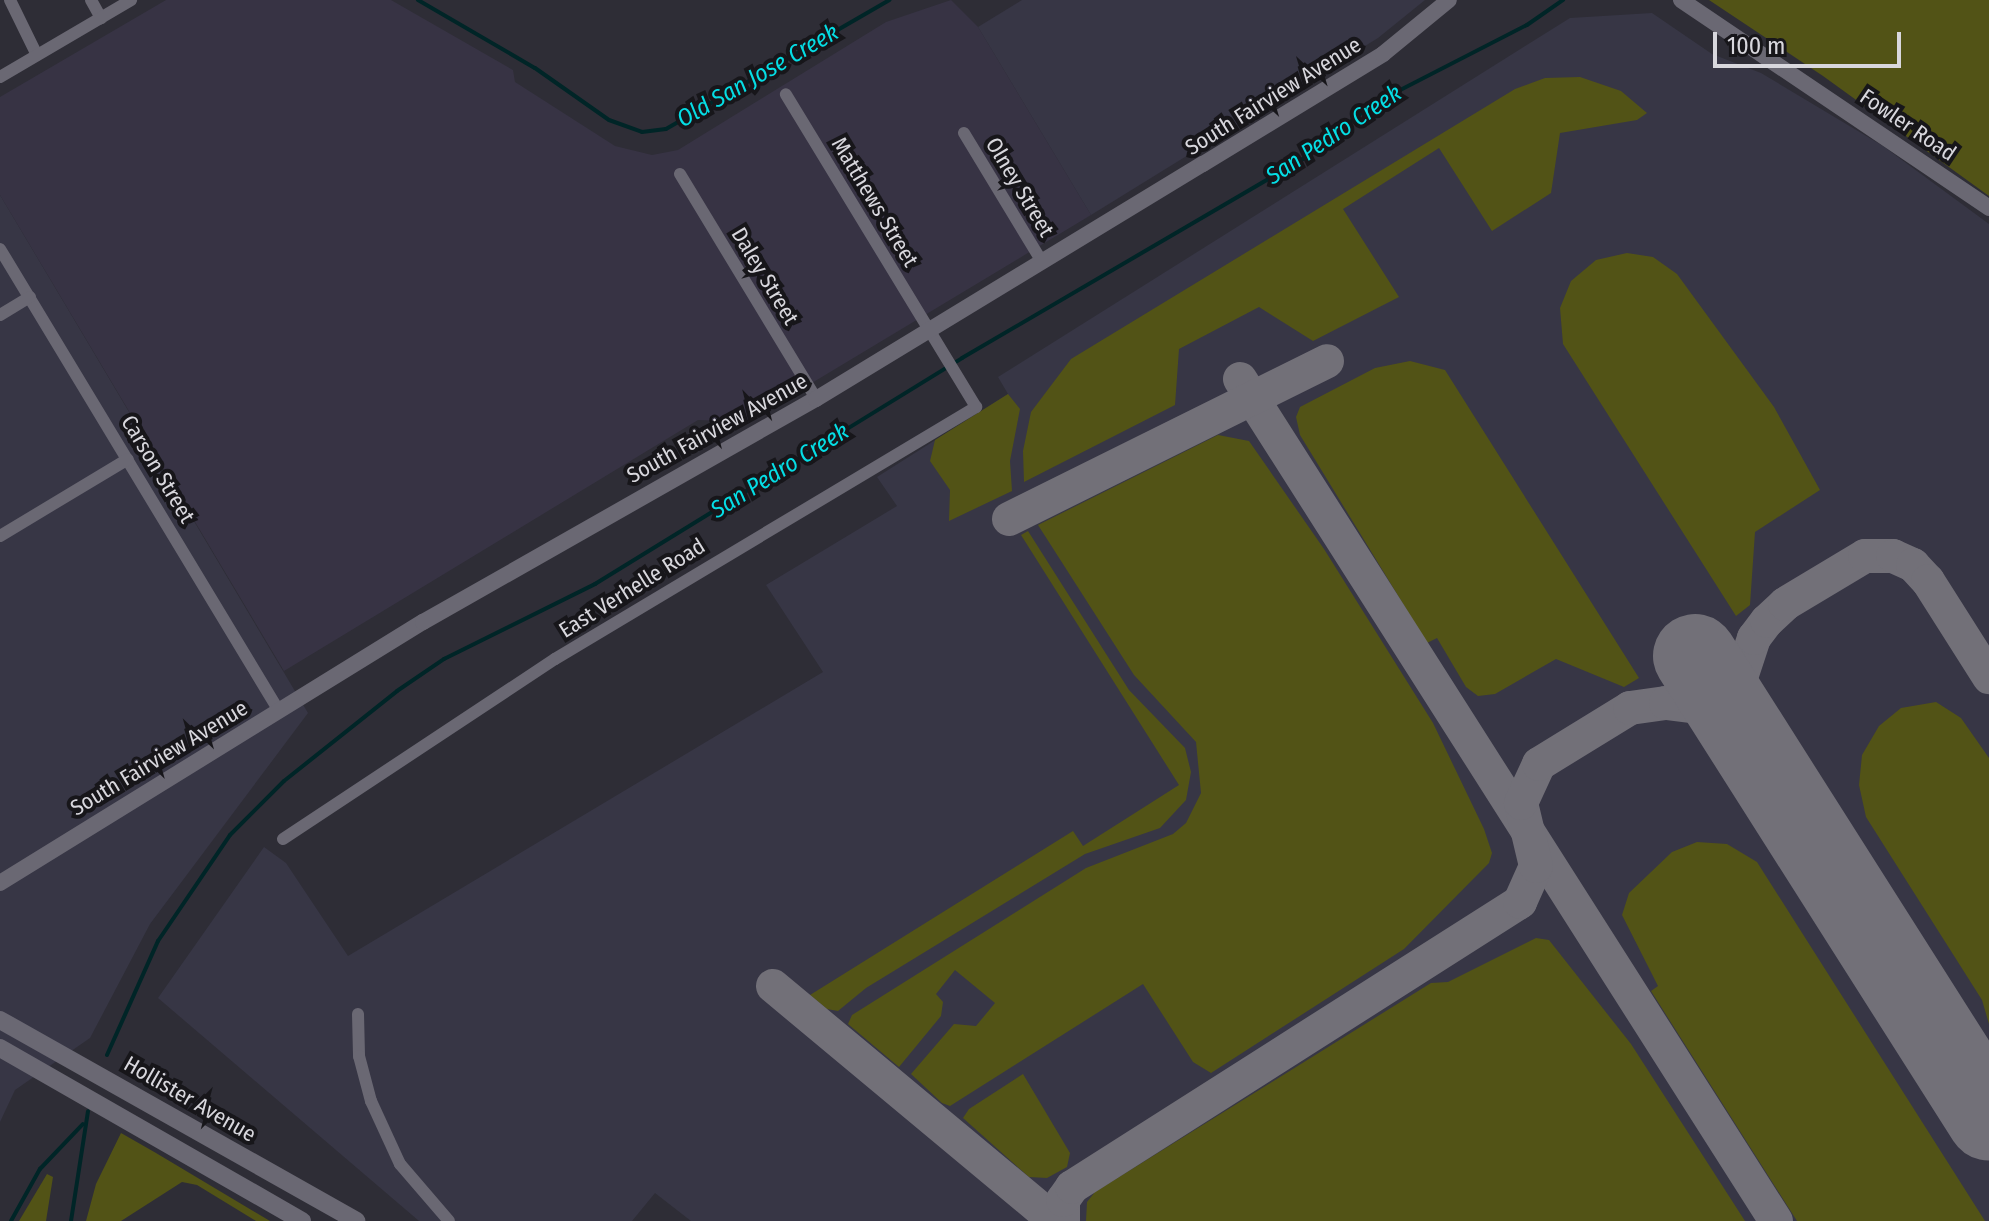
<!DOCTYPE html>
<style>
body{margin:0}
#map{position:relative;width:1989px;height:1221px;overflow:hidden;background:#2e2d36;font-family:"Fira Sans Condensed",sans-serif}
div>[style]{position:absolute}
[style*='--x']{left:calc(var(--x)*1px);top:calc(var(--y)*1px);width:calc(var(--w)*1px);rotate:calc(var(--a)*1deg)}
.built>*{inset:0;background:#373645}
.industrial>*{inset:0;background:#373344}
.green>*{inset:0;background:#525316}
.stream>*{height:4px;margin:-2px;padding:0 2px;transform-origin:2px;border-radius:2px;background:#002527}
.taxiway>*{height:34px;margin:-17px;padding:0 17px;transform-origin:17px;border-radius:17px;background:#727078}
.runway>*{height:84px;margin:-42px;padding:0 42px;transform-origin:42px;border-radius:42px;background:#727078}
.minor>*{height:12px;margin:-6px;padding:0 6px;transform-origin:6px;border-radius:6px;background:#6a6873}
.tertiary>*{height:16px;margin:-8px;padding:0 8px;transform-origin:8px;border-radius:8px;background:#6a6873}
.secondary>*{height:18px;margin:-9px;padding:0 9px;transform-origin:9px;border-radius:9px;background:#6a6873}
span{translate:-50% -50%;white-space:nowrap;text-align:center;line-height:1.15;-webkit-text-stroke:8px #17161a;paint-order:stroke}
.street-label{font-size:22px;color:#d8d7dd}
.water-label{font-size:24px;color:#05dee5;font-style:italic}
.scale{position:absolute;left:1713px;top:32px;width:188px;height:36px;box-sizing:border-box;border:4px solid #d8d7dd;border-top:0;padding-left:10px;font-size:24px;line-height:28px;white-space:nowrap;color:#d8d7dd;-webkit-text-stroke:6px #17161a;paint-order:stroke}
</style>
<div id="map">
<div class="built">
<div style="clip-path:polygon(1022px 0,1425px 0,1378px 38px,1091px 215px,978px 27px)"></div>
<div style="clip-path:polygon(1652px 13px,1712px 54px,1761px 73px,1883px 146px,1989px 224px,1989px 1221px,691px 1221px,655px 1193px,632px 1221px,419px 1221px,158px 998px,264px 847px,286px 863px,348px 956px,823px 672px,766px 585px,897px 506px,877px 477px,1008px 394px,998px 377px,1570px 18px)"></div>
<div style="clip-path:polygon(0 195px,308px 713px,150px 924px,90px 1038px,15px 1090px,0 1122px)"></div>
</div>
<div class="industrial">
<div style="clip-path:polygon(166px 0,391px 0,513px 70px,515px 82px,615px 146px,652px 155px,678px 150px,886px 22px,951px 0,978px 27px,1091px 215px,747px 422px,698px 420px,284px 671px,0 195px,0 97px)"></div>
</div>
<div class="green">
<div style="clip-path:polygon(1709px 0,1989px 0,1989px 196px,1823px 76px)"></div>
<div style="clip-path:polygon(1580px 77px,1621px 91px,1647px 113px,1637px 120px,1560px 133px,1551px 193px,1492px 231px,1439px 148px,1343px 209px,1399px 297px,1313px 341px,1259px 307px,1179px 349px,1175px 405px,1024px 482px,1023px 451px,1031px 412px,1071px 359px,1515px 89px,1545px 78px)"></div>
<div style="clip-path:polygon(1627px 253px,1653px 257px,1677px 274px,1774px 407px,1820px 490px,1755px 532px,1750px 605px,1736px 616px,1563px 344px,1560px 308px,1571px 281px,1596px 260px)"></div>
<div style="clip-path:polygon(1410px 361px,1445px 370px,1639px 678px,1624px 687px,1556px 659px,1495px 694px,1478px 696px,1466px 687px,1437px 638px,1427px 643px,1300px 435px,1296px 417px,1300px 407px,1375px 368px)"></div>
<div style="clip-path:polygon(1008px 394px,1020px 409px,1010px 461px,1012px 491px,949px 521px,950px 490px,930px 461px,935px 440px)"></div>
<div style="clip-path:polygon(1218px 435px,1249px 441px,1324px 549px,1433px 723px,1484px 829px,1492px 853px,1489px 863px,1404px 949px,1211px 1073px,1193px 1062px,1143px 984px,950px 1106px,942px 1103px,911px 1074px,954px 1024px,976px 1026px,995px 1003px,955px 970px,936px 994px,943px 1002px,941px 1016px,899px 1067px,848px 1024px,852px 1015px,1086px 868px,1173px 834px,1186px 823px,1201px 793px,1196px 742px,1134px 675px,1038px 525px)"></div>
<div style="clip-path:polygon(1028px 531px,1129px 690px,1185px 748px,1191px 772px,1186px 800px,1160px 828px,1085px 854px,866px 988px,838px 1011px,827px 1009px,810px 995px,1073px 831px,1083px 846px,1179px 785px,1021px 535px)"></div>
<div style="clip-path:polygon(1936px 702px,1961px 718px,1989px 758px,1989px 1024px,1982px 1000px,1866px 817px,1859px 785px,1862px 755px,1879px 726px,1901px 708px)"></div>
<div style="clip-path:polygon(1697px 842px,1727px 844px,1757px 862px,1985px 1221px,1797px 1221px,1651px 991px,1658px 986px,1622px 915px,1629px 893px,1672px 852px)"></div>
<div style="clip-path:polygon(1536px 938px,1549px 940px,1631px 1044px,1745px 1221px,1086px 1221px,1087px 1202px,1095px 1192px,1431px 983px,1448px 982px)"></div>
<div style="clip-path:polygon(1023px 1074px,1070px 1153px,1067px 1167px,1047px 1178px,1029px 1177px,963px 1118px,969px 1109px)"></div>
<div style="clip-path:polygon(121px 1133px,156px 1153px,270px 1221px,256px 1221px,197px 1185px,182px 1182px,121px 1221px,86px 1221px,96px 1184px)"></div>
<div style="clip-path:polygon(47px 1174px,53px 1177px,46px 1221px,19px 1221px)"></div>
</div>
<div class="stream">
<div style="--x:418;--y:0;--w:135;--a:30.2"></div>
<div style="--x:535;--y:68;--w:90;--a:35.1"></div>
<div style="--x:609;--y:120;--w:35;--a:20"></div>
<div style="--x:642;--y:132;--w:24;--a:-7"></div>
<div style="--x:666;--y:129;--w:258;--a:-30"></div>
<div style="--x:107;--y:1055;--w:125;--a:-65.9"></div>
<div style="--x:158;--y:941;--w:128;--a:-55.8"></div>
<div style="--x:230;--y:835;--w:76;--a:-45"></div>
<div style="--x:284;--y:781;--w:144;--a:-38.5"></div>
<div style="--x:397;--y:691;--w:57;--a:-34.2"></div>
<div style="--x:444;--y:659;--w:169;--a:-26.4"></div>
<div style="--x:595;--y:584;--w:431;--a:-31.6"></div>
<div style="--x:962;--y:358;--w:395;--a:-30.3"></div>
<div style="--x:1303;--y:159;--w:89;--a:-38.2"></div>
<div style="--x:1373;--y:104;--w:173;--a:-27.2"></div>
<div style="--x:1527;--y:25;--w:44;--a:-34.8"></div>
<div style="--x:11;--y:1221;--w:60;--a:-60.9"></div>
<div style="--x:40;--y:1169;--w:62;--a:-46.3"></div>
<div style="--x:71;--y:1221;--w:111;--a:-81.2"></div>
</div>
<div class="taxiway">
<div style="--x:1240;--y:379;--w:998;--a:57.52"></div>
<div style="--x:1009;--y:519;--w:355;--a:-26.4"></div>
<div style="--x:773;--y:986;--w:367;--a:39.8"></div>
<div style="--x:1063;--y:1221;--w:21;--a:-90"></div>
<div style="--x:1063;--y:1200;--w:16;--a:-55"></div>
<div style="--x:1072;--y:1187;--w:531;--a:-32.46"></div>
<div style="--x:1520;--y:902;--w:39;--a:-66"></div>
<div style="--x:1536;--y:866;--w:65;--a:-103.4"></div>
<div style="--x:1521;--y:803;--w:43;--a:-65.2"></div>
<div style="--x:1539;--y:764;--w:107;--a:-31.6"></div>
<div style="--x:1630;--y:708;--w:36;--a:-8"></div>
<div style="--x:1666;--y:703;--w:64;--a:7.1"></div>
<div style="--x:1730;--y:711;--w:77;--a:-71.8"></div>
<div style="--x:1754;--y:638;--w:21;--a:-53"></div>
<div style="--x:1767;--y:621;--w:25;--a:-43"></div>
<div style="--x:1785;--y:604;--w:93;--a:-31"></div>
<div style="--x:1865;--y:556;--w:28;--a:0"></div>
<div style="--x:1893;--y:556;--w:22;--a:24"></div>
<div style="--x:1913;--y:565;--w:22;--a:47"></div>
<div style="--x:1928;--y:581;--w:114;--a:57.6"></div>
</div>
<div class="runway">
<div style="--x:1695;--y:656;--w:548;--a:57.58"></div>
</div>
<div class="minor">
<div style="--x:10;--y:0;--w:61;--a:63.9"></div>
<div style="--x:91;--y:0;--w:21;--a:61"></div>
<div style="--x:0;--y:77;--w:152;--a:-30.4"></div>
<div style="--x:964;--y:133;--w:151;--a:58.8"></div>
<div style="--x:680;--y:174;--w:263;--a:58.8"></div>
<div style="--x:0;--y:249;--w:540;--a:58.87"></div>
<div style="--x:0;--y:315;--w:35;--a:-31"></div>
<div style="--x:0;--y:536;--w:149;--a:-31"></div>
<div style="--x:283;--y:839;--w:326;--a:-33.5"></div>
<div style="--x:555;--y:659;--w:491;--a:-30.9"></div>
<div style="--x:976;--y:407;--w:366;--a:-121.3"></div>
<div style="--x:358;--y:1014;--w:42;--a:88.6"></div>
<div style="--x:359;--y:1056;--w:47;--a:75.1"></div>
<div style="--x:371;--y:1101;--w:69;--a:65.3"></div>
<div style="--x:400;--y:1164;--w:75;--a:49.3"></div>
</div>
<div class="tertiary">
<div style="--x:1681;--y:0;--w:372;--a:34"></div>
<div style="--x:0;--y:883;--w:497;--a:-31.7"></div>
<div style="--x:423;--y:622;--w:452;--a:-29.6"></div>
<div style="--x:816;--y:399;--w:453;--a:-31.3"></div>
<div style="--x:1203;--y:164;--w:211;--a:-31.4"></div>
<div style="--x:1383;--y:54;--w:85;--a:-39.3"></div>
</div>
<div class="secondary">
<div style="--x:0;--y:1020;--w:409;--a:29.4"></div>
<div style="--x:0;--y:1048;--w:348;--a:29.8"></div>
</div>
<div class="street-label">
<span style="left:1273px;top:96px;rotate:-32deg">South Fairview Avenue</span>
<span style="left:1908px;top:125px;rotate:34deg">Fowler Road</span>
<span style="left:1020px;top:187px;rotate:59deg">Olney Street</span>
<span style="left:875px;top:202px;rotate:59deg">Matthews Street</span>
<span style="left:765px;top:276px;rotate:59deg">Daley Street</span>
<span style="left:717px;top:428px;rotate:-29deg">South Fairview Avenue</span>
<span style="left:158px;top:469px;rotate:59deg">Carson Street</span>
<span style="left:632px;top:588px;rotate:-32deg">East Verhelle Road</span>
<span style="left:159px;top:758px;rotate:-31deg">South Fairview Avenue</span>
<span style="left:190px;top:1099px;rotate:30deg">Hollister Avenue</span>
</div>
<div class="water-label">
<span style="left:758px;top:76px;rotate:-30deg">Old San Jose Creek</span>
<span style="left:1334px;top:135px;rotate:-34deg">San Pedro Creek</span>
<span style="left:780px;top:471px;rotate:-32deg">San Pedro Creek</span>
</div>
<div class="scale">100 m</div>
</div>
